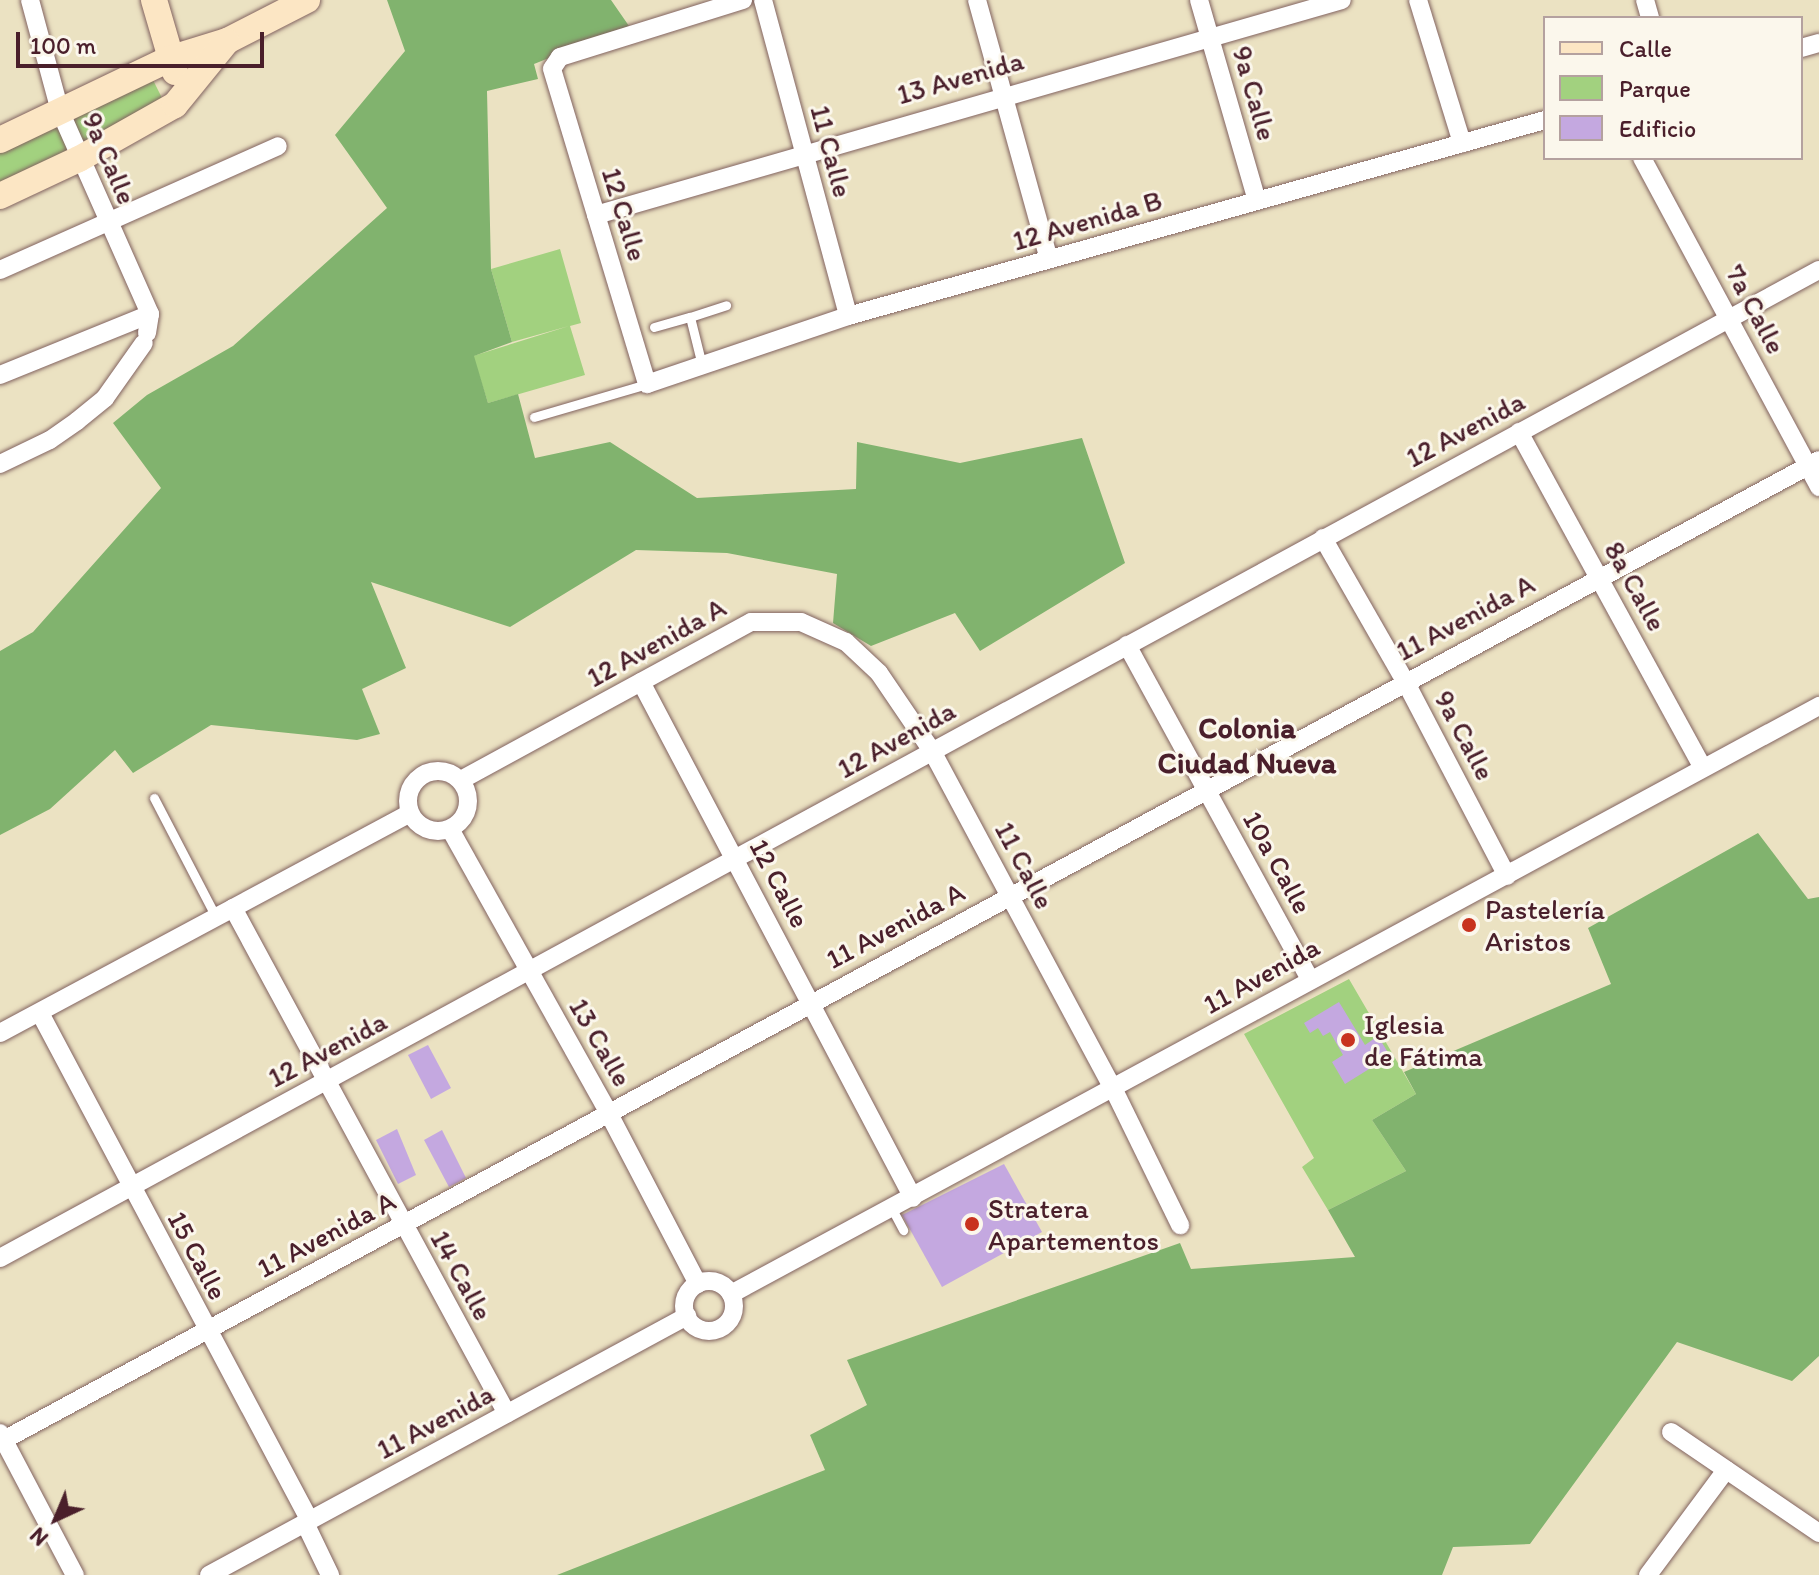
<!DOCTYPE html>
<meta charset="utf-8">
<style>
body{margin:0}
#map{position:relative;width:1819px;height:1575px;overflow:hidden;background:#ebe2c2;font-family:Itim,sans-serif}
div>[style]{position:absolute}
[style*='--x']{left:calc(var(--x)*1px);top:calc(var(--y)*1px);width:calc(var(--w)*1px);rotate:calc(var(--a)*1deg)}
.green>*{inset:0;background:#a2d17f}
.forest>*{inset:0;background:#81b36e}
.building>*{inset:0;background:#c4a8e0}
.roads{filter:drop-shadow(0 0 2px #826360) drop-shadow(0 0 2px #826360)}
.lane>*{height:9px;margin:-4.5px;padding:0 4.5px;transform-origin:4.5px;border-radius:4.5px;background:#fff}
.street>*{height:18px;margin:-9px;padding:0 9px;transform-origin:9px;border-radius:9px;background:#fff}
.street>.ring{margin:-9px;padding:0;box-sizing:content-box;background:none;border:18px solid #fff;border-radius:50%}
.secondary>*{height:26px;margin:-13px;padding:0 13px;transform-origin:13px;border-radius:13px;background:#fce6c4}
.dots>*{width:22px;height:22px;translate:-50% -50%;box-sizing:border-box;border:4px solid #fbf7ec;border-radius:50%}
span{translate:-50% -50%;white-space:nowrap;text-align:center;line-height:1.15;-webkit-text-stroke:6px #fbf7ec;paint-order:stroke}
.street-label{font-size:28px;color:#4a1f2b}
.poi-label{font-size:28px;color:#4a1f2b}
.left{translate:0 -50%;text-align:left}
.neighbourhood-label{font-size:30px;color:#4a1f2b;font-weight:700}
.legend{position:absolute;left:1543px;top:16px;width:260px;height:144px;box-sizing:border-box;background:#fbf7ec;border:2px solid #b4a19f;margin:0;padding:10px 14px;list-style:none;font-size:24px;color:#4a1f2b}
.legend li{display:flex;align-items:center;gap:16px;height:40px}
.legend b{width:40px;border:2px solid #b4a19f}
.north{position:absolute;left:16px;top:1479px;width:80px;height:80px;-webkit-text-stroke:6px #fbf7ec;paint-order:stroke;rotate:224deg;font-size:22px;font-weight:700;line-height:32px;text-align:center;color:#4a1f2b}
.north::after{content:'';display:block;margin:auto;width:28px;height:36px;background:#4a1f2b;clip-path:polygon(50% 0,100% 100%,50% 72%,0 100%)}
.scale{position:absolute;left:16px;top:32px;width:248px;height:36px;box-sizing:border-box;border:4px solid #4a1f2b;border-top:0;padding-left:10px;font-size:24px;line-height:28px;white-space:nowrap;color:#4a1f2b;-webkit-text-stroke:6px #fbf7ec;paint-order:stroke}
</style>
<div id="map">
<div class="green">
<div style="clip-path:polygon(152px 78px,169px 112px,0 187px,0 146px)"></div>
<div style="clip-path:polygon(560px 249px,581px 323px,570px 326px,585px 375px,488px 403px,473px 356px,569px 326px,512px 342px,491px 269px)"></div>
<div style="clip-path:polygon(1349px 979px,1416px 1094px,1372px 1120px,1406px 1171px,1328px 1210px,1302px 1167px,1314px 1158px,1244px 1034px)"></div>
</div>
<div class="forest">
<div style="clip-path:polygon(387px 0,611px 0,629px 26px,534px 64px,538px 79px,487px 91px,491px 269px,512px 342px,474px 356px,488px 403px,518px 394px,535px 458px,610px 442px,697px 498px,856px 489px,857px 442px,960px 463px,1082px 438px,1125px 563px,980px 651px,955px 613px,871px 646px,833px 623px,837px 574px,727px 553px,636px 550px,510px 627px,371px 582px,406px 668px,362px 689px,380px 734px,357px 740px,211px 725px,133px 773px,115px 750px,50px 809px,0 835px,0 651px,33px 632px,161px 488px,113px 423px,147px 395px,233px 346px,387px 208px,335px 135px,405px 51px)"></div>
<div style="clip-path:polygon(1758px 833px,1808px 899px,1819px 897px,1819px 1356px,1792px 1381px,1677px 1342px,1530px 1544px,1453px 1547px,1442px 1575px,557px 1575px,825px 1470px,810px 1435px,867px 1405px,847px 1360px,1180px 1243px,1191px 1269px,1355px 1257px,1328px 1210px,1406px 1171px,1372px 1120px,1416px 1094px,1404px 1072px,1611px 984px,1588px 928px)"></div>
</div>
<div class="building">
<div style="clip-path:polygon(1339px 1002px,1365px 1045px,1378px 1036px,1390px 1056px,1345px 1084px,1332px 1062px,1343px 1055px,1330px 1032px,1323px 1036px,1318px 1028px,1310px 1033px,1304px 1023px)"></div>
<div style="clip-path:polygon(428px 1045px,451px 1088px,431px 1099px,408px 1055px)"></div>
<div style="clip-path:polygon(397px 1129px,416px 1175px,398px 1184px,376px 1140px)"></div>
<div style="clip-path:polygon(442px 1130px,466px 1178px,449px 1187px,424px 1140px)"></div>
<div style="clip-path:polygon(1004px 1164px,1042px 1232px,942px 1287px,902px 1215px)"></div>
</div>
<div class="roads">
<div class="lane">
<div style="--x:690;--y:317;--w:38;--a:-18"></div>
<div style="--x:654;--y:327;--w:37;--a:-16"></div>
<div style="--x:690;--y:317;--w:49;--a:76"></div>
<div style="--x:534;--y:417;--w:118;--a:-16.3"></div>
<div style="--x:154;--y:798;--w:134;--a:62.5"></div>
<div style="--x:892;--y:1209;--w:24;--a:62"></div>
</div>
<div class="street">
<div style="--x:30;--y:0;--w:115;--a:74.9"></div>
<div style="--x:60;--y:111;--w:222;--a:66.1"></div>
<div style="--x:150;--y:314;--w:19;--a:99"></div>
<div style="--x:743;--y:0;--w:192;--a:162.7"></div>
<div style="--x:560;--y:57;--w:14;--a:124"></div>
<div style="--x:552;--y:69;--w:329;--a:73.2"></div>
<div style="--x:647;--y:384;--w:212;--a:-18.7"></div>
<div style="--x:848;--y:316;--w:724;--a:-15.71"></div>
<div style="--x:763;--y:0;--w:327;--a:74.9"></div>
<div style="--x:977;--y:0;--w:269;--a:74.5"></div>
<div style="--x:1199;--y:0;--w:209;--a:73.9"></div>
<div style="--x:1418;--y:0;--w:150;--a:72.9"></div>
<div style="--x:1645;--y:0;--w:19;--a:74"></div>
<div style="--x:1801;--y:48;--w:19;--a:-16"></div>
<div style="--x:1642;--y:158;--w:374;--a:61.7"></div>
<div style="--x:596;--y:215;--w:776;--a:-16.08"></div>
<div style="--x:0;--y:270;--w:304;--a:-24"></div>
<div style="--x:0;--y:375;--w:162;--a:-22.1"></div>
<div style="--x:1519;--y:432;--w:383;--a:61.3"></div>
<div style="--x:0;--y:464;--w:55;--a:-25.6"></div>
<div style="--x:50;--y:440;--w:33;--a:-35"></div>
<div style="--x:77;--y:421;--w:36;--a:-39"></div>
<div style="--x:105;--y:398;--w:67;--a:-54.7"></div>
<div style="--x:1323;--y:538;--w:165;--a:60.2"></div>
<div style="--x:1405;--y:681;--w:220;--a:62.4"></div>
<div style="--x:1127;--y:645;--w:381;--a:61.3"></div>
<div style="--x:641;--y:682;--w:583;--a:62.2"></div>
<div class="ring" style="left:408px;top:771px;width:42px;height:42px"></div>
<div style="--x:461;--y:780;--w:330;--a:-28.6"></div>
<div style="--x:751;--y:622;--w:50;--a:0"></div>
<div style="--x:801;--y:622;--w:49;--a:24"></div>
<div style="--x:846;--y:642;--w:45;--a:43.2"></div>
<div style="--x:879;--y:673;--w:94;--a:55.8"></div>
<div style="--x:932;--y:751;--w:383;--a:61.8"></div>
<div style="--x:1113;--y:1088;--w:153;--a:63.9"></div>
<div style="--x:450;--y:829;--w:324;--a:60.8"></div>
<div style="--x:608;--y:1112;--w:194;--a:62.4"></div>
<div style="--x:233;--y:908;--w:575;--a:61.56"></div>
<div style="--x:40;--y:1013;--w:575;--a:62.01"></div>
<div style="--x:0;--y:1033;--w:465;--a:-28.2"></div>
<div style="--x:0;--y:1258;--w:2070;--a:-28.51"></div>
<div class="ring" style="left:684px;top:1281px;width:32px;height:32px"></div>
<div style="--x:731;--y:1294;--w:1237;--a:-28.39"></div>
<div style="--x:1671;--y:1432;--w:179;--a:34.3"></div>
<div style="--x:0;--y:1433;--w:161;--a:62.2"></div>
<div style="--x:0;--y:1442;--w:2067;--a:-28.36"></div>
<div style="--x:305;--y:1523;--w:58;--a:64.3"></div>
<div style="--x:209;--y:1575;--w:544;--a:-28.45"></div>
<div style="--x:1648;--y:1575;--w:131;--a:-53.4"></div>
</div>
<div class="secondary">
<div style="--x:154;--y:0;--w:75;--a:73.7"></div>
<div style="--x:0;--y:140;--w:187;--a:-25.6"></div>
<div style="--x:169;--y:59;--w:61;--a:-17.2"></div>
<div style="--x:227;--y:41;--w:90;--a:-27.1"></div>
<div style="--x:0;--y:196;--w:87;--a:-25.1"></div>
<div style="--x:79;--y:159;--w:110;--a:-29.4"></div>
<div style="--x:175;--y:105;--w:82;--a:-50.9"></div>
</div>
</div>
<div class="dots">
<div style="left:1469px;top:925px;background:#c8321e"></div>
<div style="left:1348px;top:1040px;background:#c8321e"></div>
<div style="left:972px;top:1224px;background:#c8321e"></div>
</div>
<div class="street-label">
<span style="left:960px;top:77px;rotate:-16deg">13 Avenida</span>
<span style="left:1255px;top:93px;rotate:74deg">9a Calle</span>
<span style="left:832px;top:151px;rotate:75deg">11 Calle</span>
<span style="left:110px;top:158px;rotate:67deg">9a Calle</span>
<span style="left:625px;top:214px;rotate:73deg">12 Calle</span>
<span style="left:1087px;top:220px;rotate:-16deg">12 Avenida B</span>
<span style="left:1756px;top:309px;rotate:62deg">7a Calle</span>
<span style="left:1465px;top:429px;rotate:-28deg">12 Avenida</span>
<span style="left:1636px;top:586px;rotate:61deg">8a Calle</span>
<span style="left:1465px;top:617px;rotate:-28deg">11 Avenida A</span>
<span style="left:656px;top:642px;rotate:-29deg">12 Avenida A</span>
<span style="left:1465px;top:735px;rotate:62deg">9a Calle</span>
<span style="left:896px;top:739px;rotate:-29deg">12 Avenida</span>
<span style="left:1278px;top:862px;rotate:61deg">10a Calle</span>
<span style="left:1025px;top:865px;rotate:62deg">11 Calle</span>
<span style="left:780px;top:883px;rotate:62deg">12 Calle</span>
<span style="left:895px;top:925px;rotate:-28deg">11 Avenida A</span>
<span style="left:1261px;top:975px;rotate:-29deg">11 Avenida</span>
<span style="left:601px;top:1042px;rotate:60deg">13 Calle</span>
<span style="left:327px;top:1049px;rotate:-28deg">12 Avenida</span>
<span style="left:326px;top:1234px;rotate:-28deg">11 Avenida A</span>
<span style="left:198px;top:1255px;rotate:62deg">15 Calle</span>
<span style="left:462px;top:1275px;rotate:61deg">14 Calle</span>
<span style="left:435px;top:1421px;rotate:-28deg">11 Avenida</span>
</div>
<div class="poi-label">
<span class="left" style="left:1485px;top:925px">Pastelería<br>Aristos</span>
<span class="left" style="left:1364px;top:1040px">Iglesia<br>de Fátima</span>
<span class="left" style="left:988px;top:1224px">Stratera<br>Apartementos</span>
</div>
<div class="neighbourhood-label">
<span style="left:1247px;top:745px">Colonia<br>Ciudad Nueva</span>
</div>
<ul class="legend">
<li><b style="height:10px;background:#fce6c4"></b>Calle</li>
<li><b style="height:22px;background:#a2d17f"></b>Parque</li>
<li><b style="height:22px;background:#c4a8e0"></b>Edificio</li>
</ul>
<div class="north">N</div>
<div class="scale">100 m</div>
</div>
